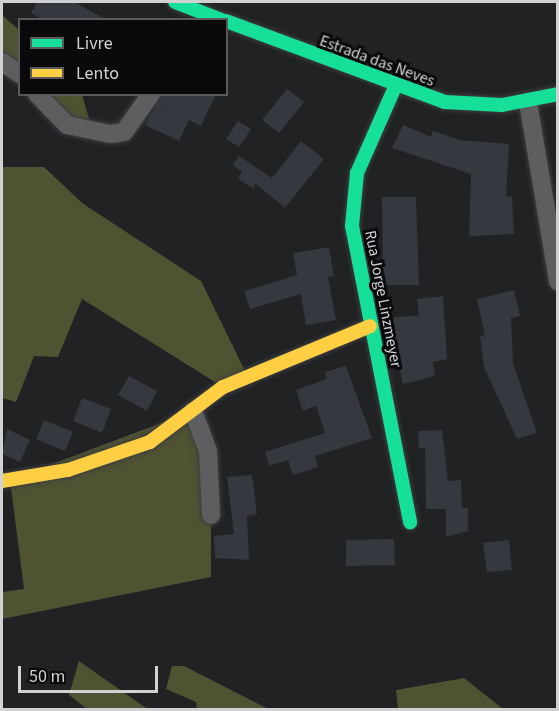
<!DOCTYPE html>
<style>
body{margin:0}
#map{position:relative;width:559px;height:711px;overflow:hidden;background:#202224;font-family:"Source Sans 3",sans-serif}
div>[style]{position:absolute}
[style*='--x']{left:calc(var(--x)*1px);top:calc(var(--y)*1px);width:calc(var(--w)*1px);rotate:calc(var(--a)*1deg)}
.forest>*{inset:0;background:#505332}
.building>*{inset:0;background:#35383f}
.roads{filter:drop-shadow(0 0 2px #3d3e40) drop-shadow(0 0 2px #3d3e40)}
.street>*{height:18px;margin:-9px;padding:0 9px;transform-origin:9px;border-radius:9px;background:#5c5e5f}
.fast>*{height:14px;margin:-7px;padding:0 7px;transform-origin:7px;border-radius:7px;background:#16e098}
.slow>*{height:14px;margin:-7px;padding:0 7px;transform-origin:7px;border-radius:7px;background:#ffcf43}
span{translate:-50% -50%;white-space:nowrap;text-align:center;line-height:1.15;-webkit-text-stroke:6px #0a0a0c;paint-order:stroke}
.street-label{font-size:16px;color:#d0d1d3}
.frame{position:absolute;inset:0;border:3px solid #d0d1d3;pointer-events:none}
.legend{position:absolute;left:18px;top:18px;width:210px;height:78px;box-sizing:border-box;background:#0a0a0c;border:2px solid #595a5c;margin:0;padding:8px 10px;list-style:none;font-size:18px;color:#d0d1d3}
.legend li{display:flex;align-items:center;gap:12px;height:30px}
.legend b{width:30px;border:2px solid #595a5c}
.scale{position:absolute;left:18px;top:666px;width:140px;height:27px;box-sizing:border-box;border:3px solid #d0d1d3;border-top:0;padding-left:8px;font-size:18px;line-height:21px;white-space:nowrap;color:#d0d1d3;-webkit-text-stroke:4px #0a0a0c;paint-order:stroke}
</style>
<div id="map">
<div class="forest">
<div style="clip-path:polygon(2px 15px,19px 30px,19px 74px,2px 62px)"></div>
<div style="clip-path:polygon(37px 95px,82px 95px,93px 132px)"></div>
<div style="clip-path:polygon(2px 167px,44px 167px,82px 203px,201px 281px,247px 375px,223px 387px,82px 299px,58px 357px,34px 356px,16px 402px,2px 398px)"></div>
<div style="clip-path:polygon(193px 411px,211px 506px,211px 577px,2px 619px,2px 592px,24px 589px,10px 480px)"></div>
<div style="clip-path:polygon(79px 661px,146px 708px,146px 709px,87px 709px,69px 695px)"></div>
<div style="clip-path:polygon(172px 666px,184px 666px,268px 709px,197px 709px,196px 702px,166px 689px)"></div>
<div style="clip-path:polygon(464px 678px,503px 709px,398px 709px,396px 690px)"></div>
</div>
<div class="building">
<div style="clip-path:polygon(37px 2px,74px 2px,107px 20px,43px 20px,31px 13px)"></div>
<div style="clip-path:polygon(287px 89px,304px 102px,279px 133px,262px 120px)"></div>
<div style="clip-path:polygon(162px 94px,216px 94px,201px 126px,189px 120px,179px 141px,145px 125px)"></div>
<div style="clip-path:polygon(238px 121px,251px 129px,239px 147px,226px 139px)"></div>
<div style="clip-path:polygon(403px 125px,431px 137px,433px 131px,460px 140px,509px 144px,506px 197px,512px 196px,514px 234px,469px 236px,471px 174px,392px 148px)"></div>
<div style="clip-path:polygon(301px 141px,324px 159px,285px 208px,255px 183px,254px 189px,238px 179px,242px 172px,233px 165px,239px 156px,272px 178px)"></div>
<div style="clip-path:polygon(382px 197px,416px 197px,419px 285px,383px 285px)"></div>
<div style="clip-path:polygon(329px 247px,334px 276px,328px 277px,336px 320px,306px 325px,301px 294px,250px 309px,244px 291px,297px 275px,293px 253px)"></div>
<div style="clip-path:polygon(514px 290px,520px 316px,511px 318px,513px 363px,537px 433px,517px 439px,484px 367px,480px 336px,485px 335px,477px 299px)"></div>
<div style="clip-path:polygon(443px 296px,447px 359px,433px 362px,435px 376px,403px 384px,389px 318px,419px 315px,417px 299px)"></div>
<div style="clip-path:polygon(346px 366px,372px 438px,315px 456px,318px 467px,293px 475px,288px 460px,269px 466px,265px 452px,325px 433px,316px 406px,303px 411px,296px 390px,327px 379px,325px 372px)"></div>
<div style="clip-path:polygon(129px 376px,157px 391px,147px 411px,118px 395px)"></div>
<div style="clip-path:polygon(82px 398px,111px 409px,102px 433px,73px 421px)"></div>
<div style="clip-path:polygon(44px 420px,73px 432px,65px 451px,36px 439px)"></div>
<div style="clip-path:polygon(7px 429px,30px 440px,20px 462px,2px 454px)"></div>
<div style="clip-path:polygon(442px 430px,448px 481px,461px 480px,462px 508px,468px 508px,468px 531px,446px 537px,446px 509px,426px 509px,425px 448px,419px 448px,418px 431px)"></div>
<div style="clip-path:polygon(252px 475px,257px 514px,247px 516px,249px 560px,215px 558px,214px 536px,234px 534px,227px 477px)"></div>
<div style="clip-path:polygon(394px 539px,395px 565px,346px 566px,346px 540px)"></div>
<div style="clip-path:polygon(509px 540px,512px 570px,487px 572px,483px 543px)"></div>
</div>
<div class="roads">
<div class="street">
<div style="--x:2;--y:62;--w:22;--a:34"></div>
<div style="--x:37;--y:94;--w:43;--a:45.9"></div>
<div style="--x:67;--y:125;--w:44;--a:11.8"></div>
<div style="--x:110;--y:134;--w:14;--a:-8"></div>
<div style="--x:124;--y:132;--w:47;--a:-54.6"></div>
<div style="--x:528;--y:102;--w:182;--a:80.5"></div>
<div style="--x:193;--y:411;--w:43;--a:69.4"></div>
<div style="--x:208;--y:451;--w:64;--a:87.3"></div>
</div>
<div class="fast">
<div style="--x:175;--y:2;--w:50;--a:21"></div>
<div style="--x:226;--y:21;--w:233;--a:20.3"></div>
<div style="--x:445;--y:102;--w:57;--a:3"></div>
<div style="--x:502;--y:105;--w:57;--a:-11.1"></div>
<div style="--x:395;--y:87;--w:94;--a:113.8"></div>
<div style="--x:357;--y:173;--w:53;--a:95.4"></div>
<div style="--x:352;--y:226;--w:302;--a:78.9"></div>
</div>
<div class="slow">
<div style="--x:2;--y:481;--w:67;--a:-9.5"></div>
<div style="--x:68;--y:470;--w:87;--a:-18.9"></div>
<div style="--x:150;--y:442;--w:91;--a:-37"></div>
<div style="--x:223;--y:387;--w:159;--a:-22.5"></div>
</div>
</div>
<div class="street-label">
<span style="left:377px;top:61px;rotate:20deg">Estrada das Neves</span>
<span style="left:383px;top:299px;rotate:79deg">Rua Jorge Linzmeyer</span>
</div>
<div class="frame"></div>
<ul class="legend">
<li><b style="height:8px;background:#16e098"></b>Livre</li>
<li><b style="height:8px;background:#ffcf43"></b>Lento</li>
</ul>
<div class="scale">50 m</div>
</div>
